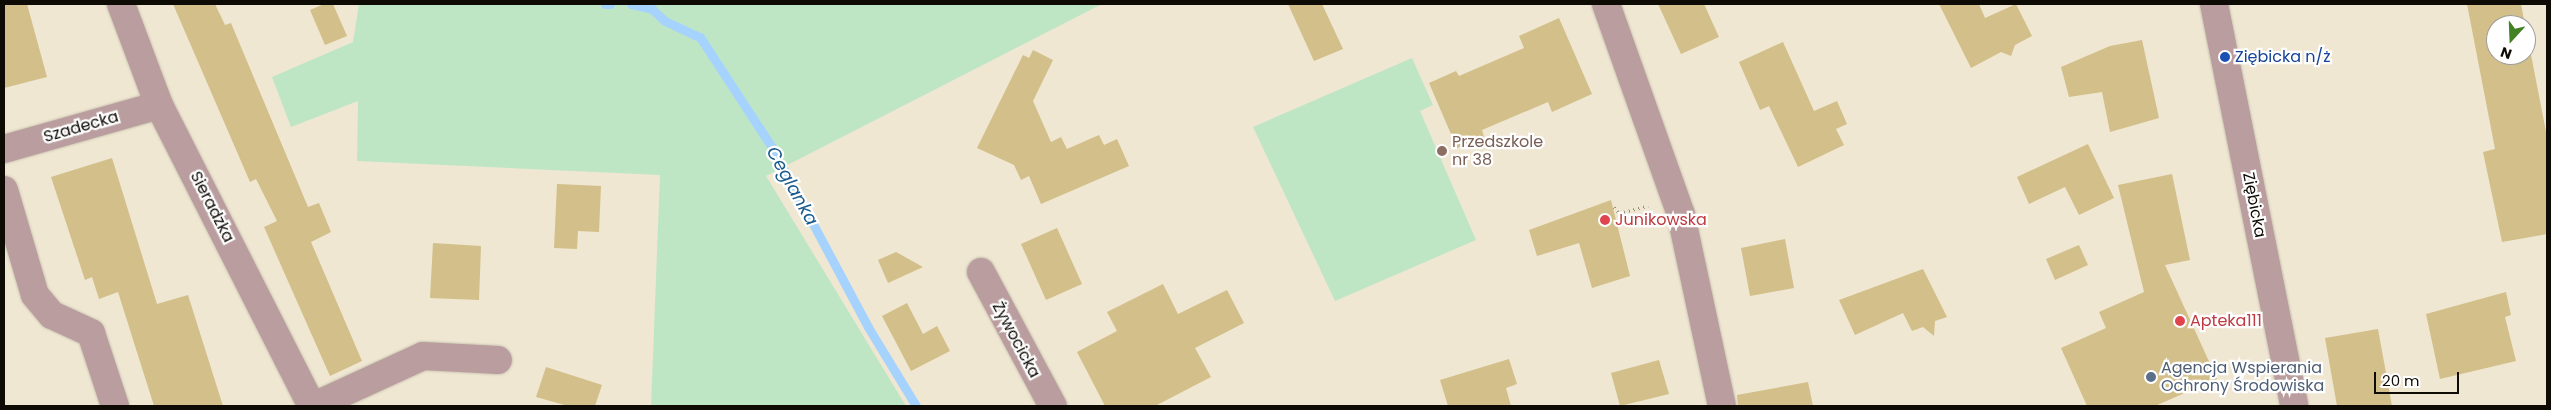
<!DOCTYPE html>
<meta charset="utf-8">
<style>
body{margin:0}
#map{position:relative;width:2551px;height:410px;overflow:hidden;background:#efe7d2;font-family:Poppins,sans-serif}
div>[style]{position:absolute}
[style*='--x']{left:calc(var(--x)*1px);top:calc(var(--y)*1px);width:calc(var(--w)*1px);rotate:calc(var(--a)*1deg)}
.green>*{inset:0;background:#bee6c5}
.stream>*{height:9px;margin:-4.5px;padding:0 4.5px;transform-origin:4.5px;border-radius:4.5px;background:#a6d3fd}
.building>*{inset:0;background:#d2bf89}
.path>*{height:3px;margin-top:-1.5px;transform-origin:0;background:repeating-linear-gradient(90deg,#908a7b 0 1px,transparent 0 5px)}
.roads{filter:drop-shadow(0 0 1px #cbc4b1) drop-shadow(0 0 1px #cbc4b1)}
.minor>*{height:28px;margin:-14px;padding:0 14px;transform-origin:14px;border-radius:14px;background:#ba9d9e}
.dots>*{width:14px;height:14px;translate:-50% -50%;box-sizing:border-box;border:2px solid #fff;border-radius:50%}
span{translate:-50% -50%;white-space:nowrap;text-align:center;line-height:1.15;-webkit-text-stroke:4.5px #fff;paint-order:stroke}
.transit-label{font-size:16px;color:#164399}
.left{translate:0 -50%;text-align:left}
.street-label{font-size:16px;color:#0e0b05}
.education-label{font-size:16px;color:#785e54}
.health-label{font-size:16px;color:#be3a42}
.service-label{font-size:16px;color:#4e5e75}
.water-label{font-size:18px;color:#1a5b8e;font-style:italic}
.frame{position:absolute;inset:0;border:5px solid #0e0b05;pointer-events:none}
.north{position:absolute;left:2486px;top:15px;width:50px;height:50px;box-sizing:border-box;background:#fff;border:1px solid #9f9d9b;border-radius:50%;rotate:200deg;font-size:14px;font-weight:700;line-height:20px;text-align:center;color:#0e0b05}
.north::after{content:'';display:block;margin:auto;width:18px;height:22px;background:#428222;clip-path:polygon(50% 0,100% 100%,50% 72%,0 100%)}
.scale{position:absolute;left:2374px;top:372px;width:85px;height:22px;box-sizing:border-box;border:2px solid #0e0b05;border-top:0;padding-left:6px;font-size:15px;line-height:18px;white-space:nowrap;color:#0e0b05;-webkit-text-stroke:4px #fff;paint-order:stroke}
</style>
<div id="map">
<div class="green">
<div style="clip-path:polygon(359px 4px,1102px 4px,766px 176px,906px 406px,651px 406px,660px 175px,357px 161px,358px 101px,291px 127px,272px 77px,353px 42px)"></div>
<div style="clip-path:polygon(1412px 58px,1433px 105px,1420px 111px,1476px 240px,1335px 301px,1253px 127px)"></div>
</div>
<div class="stream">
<div style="--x:605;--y:4;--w:5;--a:0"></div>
<div style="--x:631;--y:4;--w:22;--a:13"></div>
<div style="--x:652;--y:9;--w:18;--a:43"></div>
<div style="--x:665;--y:21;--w:38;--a:25"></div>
<div style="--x:700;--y:37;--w:134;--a:56.9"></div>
<div style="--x:773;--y:149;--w:202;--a:61.9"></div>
<div style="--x:868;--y:327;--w:92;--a:58.7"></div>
</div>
<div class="building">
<div style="clip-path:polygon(4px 4px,27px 4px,47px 77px,4px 88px)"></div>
<div style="clip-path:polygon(173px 4px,215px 4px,225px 25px,231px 23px,308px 207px,319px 203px,331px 232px,311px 242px,362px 361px,330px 376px,264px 227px,277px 221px,256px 179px,250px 182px)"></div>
<div style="clip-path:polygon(324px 4px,333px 4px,347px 36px,325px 45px,310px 10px)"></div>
<div style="clip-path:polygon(1288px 4px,1322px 4px,1343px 49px,1314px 61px)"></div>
<div style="clip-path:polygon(1658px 4px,1704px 4px,1719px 37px,1681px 54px)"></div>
<div style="clip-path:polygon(1939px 4px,1979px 4px,1985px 18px,2016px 4px,2032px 36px,2015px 45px,2011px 56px,2001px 52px,1971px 68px)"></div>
<div style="clip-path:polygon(2467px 4px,2521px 4px,2525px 25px,2496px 25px,2496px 55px,2526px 55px,2526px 29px,2547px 137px,2547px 234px,2502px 242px,2483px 152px,2495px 149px)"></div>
<div style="clip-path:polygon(1559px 18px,1592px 94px,1552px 112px,1548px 102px,1482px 130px,1484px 137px,1457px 148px,1429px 83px,1456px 71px,1459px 76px,1524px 48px,1519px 36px)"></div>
<div style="clip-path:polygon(2142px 40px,2159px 118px,2110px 132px,2102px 92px,2069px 97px,2061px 67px,2110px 46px)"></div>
<div style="clip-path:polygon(1783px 42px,1814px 111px,1837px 101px,1847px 124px,1836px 129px,1844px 145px,1798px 167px,1769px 106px,1760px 110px,1739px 62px)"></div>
<div style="clip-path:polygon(1033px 50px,1053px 60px,1033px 101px,1051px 142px,1061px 137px,1067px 149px,1099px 135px,1104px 145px,1117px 139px,1129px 166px,1041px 204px,1029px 176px,1021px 180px,1014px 165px,977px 148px,1023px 55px,1029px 58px)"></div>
<div style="clip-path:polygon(2088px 144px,2114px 198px,2079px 215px,2065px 187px,2029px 204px,2017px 177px)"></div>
<div style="clip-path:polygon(112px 158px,157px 304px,188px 295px,223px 406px,154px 406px,118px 292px,99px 299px,92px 277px,85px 280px,51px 177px)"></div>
<div style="clip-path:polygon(2172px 174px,2190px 260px,2165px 265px,2217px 379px,2155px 406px,2087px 406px,2061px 348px,2106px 328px,2099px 312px,2144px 292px,2118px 185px)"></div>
<div style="clip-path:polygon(557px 184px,601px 186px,599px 232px,578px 231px,577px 249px,554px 248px)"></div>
<div style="clip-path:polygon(1611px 200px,1630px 276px,1592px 288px,1579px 243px,1537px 256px,1529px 230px)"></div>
<div style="clip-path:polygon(1057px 228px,1082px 284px,1046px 300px,1021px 244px)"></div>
<div style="clip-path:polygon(1785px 239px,1794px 288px,1750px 296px,1741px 248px)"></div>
<div style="clip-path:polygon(433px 243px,481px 246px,479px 300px,430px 298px)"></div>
<div style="clip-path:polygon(2079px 245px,2088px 265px,2055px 280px,2046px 259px)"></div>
<div style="clip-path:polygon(896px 252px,923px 267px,888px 283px,878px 260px)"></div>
<div style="clip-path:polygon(1923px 269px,1947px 317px,1935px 321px,1934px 336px,1923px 327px,1912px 331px,1903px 313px,1855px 335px,1839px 300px)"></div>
<div style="clip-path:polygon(1163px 284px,1178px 314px,1227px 290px,1244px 323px,1195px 348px,1211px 377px,1155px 406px,1105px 406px,1077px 352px,1117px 331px,1107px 312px)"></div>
<div style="clip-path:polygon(2506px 292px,2511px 315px,2505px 317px,2516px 361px,2440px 379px,2426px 314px)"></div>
<div style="clip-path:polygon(907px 303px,923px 334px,937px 326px,950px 351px,911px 371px,882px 316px)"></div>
<div style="clip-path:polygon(2378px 329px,2392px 406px,2337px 406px,2325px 338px)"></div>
<div style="clip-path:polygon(1509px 359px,1517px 384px,1506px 388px,1511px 406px,1448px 406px,1440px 380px)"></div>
<div style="clip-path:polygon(1659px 360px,1669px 394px,1620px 406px,1611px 373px)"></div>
<div style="clip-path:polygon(546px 367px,602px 385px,595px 406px,568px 406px,536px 397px)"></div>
<div style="clip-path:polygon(1808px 382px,1813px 406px,1738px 406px,1737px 395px)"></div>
</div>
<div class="path">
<div style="--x:1614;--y:207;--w:8;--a:50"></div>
<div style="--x:1619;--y:213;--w:30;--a:-14"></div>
</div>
<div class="roads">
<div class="minor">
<div style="--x:121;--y:4;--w:108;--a:69.4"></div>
<div style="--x:159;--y:105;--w:338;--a:63.1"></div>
<div style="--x:1606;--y:4;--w:224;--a:70.4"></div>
<div style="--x:1681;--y:215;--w:195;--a:77.9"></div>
<div style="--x:2214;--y:4;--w:410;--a:78.7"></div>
<div style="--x:4;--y:149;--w:161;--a:-15.8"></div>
<div style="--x:4;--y:190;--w:109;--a:73.6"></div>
<div style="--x:35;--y:295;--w:26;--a:50"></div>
<div style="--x:52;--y:315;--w:43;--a:24.8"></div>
<div style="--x:91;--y:333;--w:77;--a:71.8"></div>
<div style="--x:981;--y:272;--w:152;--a:61.8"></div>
<div style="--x:314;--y:406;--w:120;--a:-24.6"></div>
<div style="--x:423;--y:356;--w:75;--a:3.1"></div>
</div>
</div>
<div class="dots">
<div style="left:2225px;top:57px;background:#1a4fb4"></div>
<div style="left:1442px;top:151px;background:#8d6e63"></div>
<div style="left:1605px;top:220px;background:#e0444e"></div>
<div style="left:2180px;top:321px;background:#e0444e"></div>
<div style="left:2151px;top:377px;background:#5c6f8a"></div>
</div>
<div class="transit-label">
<span class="left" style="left:2235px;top:57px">Ziębicka n/ż</span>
</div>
<div class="street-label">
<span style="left:81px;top:127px;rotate:-16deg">Szadecka</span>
<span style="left:2254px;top:205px;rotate:79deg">Ziębicka</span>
<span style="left:212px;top:207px;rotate:63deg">Sieradzka</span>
<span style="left:1016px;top:340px;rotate:62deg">Żywocicka</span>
</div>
<div class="education-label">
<span class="left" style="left:1452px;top:151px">Przedszkole<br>nr 38</span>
</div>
<div class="health-label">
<span class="left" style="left:1615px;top:220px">Junikowska</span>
<span class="left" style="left:2190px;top:321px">Apteka111</span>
</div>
<div class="service-label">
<span class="left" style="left:2161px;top:377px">Agencja Wspierania<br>Ochrony Środowiska</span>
</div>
<div class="water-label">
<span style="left:792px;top:186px;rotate:61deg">Ceglanka</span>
</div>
<div class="frame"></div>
<div class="north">N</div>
<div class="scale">20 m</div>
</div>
